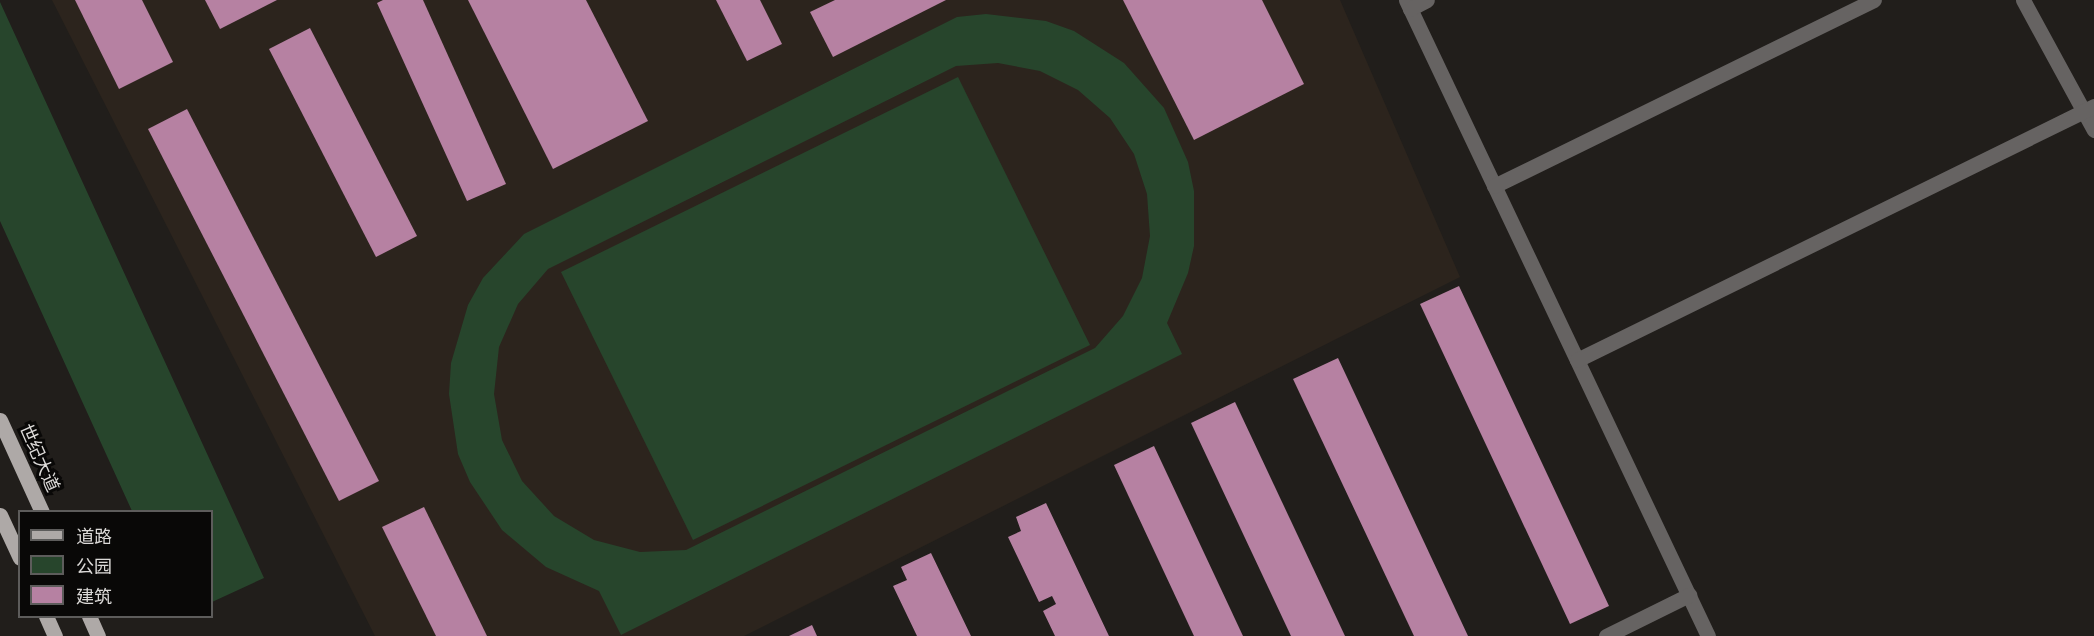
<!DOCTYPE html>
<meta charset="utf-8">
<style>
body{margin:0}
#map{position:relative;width:2094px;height:636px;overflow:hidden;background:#211e1b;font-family:"PT Sans","Noto Sans SC",sans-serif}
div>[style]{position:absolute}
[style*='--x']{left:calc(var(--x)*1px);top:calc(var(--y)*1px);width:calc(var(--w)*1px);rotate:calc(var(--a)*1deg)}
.built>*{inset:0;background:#2c241d}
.green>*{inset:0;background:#27452c}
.building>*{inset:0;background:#b681a2}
.minor>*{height:15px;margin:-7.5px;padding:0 7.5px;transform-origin:7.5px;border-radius:7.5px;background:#666362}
.major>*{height:15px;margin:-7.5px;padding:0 7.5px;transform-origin:7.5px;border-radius:7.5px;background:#aea9a7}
span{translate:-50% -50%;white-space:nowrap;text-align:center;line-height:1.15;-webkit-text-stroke:6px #090807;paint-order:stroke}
.street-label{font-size:18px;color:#dcdad8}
.legend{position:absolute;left:18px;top:510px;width:195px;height:108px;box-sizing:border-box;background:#090807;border:2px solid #5d5c5b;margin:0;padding:8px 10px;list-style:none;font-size:18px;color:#dcdad8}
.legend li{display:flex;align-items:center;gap:12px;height:30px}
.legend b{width:30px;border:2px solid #5d5c5b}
</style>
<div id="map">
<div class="built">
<div style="clip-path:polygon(52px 0,1340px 0,1460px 277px,744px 636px,375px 636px)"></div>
</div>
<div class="green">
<div style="clip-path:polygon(0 2px,264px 578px,212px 602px,212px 512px,132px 511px,0 221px)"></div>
<div style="clip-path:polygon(evenodd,986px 14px,1046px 21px,1074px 31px,1124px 63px,1164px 108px,1188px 162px,1194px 191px,1194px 246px,1188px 273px,1167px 323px,1182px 354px,621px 635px,599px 591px,546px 567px,502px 530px,470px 482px,458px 454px,449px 394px,451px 363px,468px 305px,483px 278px,524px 234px,957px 17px,986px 14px,998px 63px,1040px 71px,1078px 90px,1110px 118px,1134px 154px,1147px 194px,1150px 236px,1142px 278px,1123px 316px,1095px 348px,686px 550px,640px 552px,594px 540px,554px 516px,522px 481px,502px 440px,494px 394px,499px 347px,518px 304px,548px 269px,956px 66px,998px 63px)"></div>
<div style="clip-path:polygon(958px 77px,1090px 345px,693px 540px,561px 272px)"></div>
</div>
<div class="building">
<div style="clip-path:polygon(75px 0,142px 0,173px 62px,119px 89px)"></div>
<div style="clip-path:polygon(205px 0,277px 0,220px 29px)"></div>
<div style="clip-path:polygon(383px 0,423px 0,506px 184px,467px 201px,377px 3px)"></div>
<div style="clip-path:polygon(468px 0,586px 0,648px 121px,553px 169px)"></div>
<div style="clip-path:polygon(716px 0,760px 0,782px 44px,747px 61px)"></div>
<div style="clip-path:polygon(835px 0,946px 0,833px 57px,810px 12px)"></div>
<div style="clip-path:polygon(1123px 0,1262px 0,1304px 84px,1194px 140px)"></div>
<div style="clip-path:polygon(310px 28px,417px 236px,376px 257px,269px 49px)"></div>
<div style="clip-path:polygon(187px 109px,379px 481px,339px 501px,148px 129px)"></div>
<div style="clip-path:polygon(1459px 286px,1609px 606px,1570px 624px,1420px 304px)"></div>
<div style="clip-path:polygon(1338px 358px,1468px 636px,1414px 636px,1293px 379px)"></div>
<div style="clip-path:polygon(1235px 402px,1345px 636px,1291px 636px,1191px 423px)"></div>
<div style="clip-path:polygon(1154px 446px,1243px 636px,1194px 636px,1114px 465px)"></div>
<div style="clip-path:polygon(1046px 503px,1109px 636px,1055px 636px,1043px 611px,1056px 604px,1052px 596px,1039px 602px,1008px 537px,1021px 531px,1016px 517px)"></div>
<div style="clip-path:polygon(424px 507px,487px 636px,436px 636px,382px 527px)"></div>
<div style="clip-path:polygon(931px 553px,971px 636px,917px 636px,893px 586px,907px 580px,901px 567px)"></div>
<div style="clip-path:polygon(812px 625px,817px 636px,789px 636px)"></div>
</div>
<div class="minor">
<div style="--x:1406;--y:0;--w:704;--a:64.6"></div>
<div style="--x:2023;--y:0;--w:148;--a:61.4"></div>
<div style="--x:1410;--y:9;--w:19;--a:-28"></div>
<div style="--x:1494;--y:186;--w:423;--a:-26.1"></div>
<div style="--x:1577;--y:360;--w:576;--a:-26.16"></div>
<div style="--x:1606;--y:636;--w:93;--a:-26.3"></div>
</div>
<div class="major">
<div style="--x:0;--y:420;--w:101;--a:65.5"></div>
<div style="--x:0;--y:515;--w:47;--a:65.1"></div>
<div style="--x:46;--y:616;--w:22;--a:66"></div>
<div style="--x:89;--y:616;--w:22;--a:66"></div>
</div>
<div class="street-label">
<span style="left:39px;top:458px;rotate:66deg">世纪大道</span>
</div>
<ul class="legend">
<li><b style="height:8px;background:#aea9a7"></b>道路</li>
<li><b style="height:16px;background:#27452c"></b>公园</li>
<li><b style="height:16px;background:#b681a2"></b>建筑</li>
</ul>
</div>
